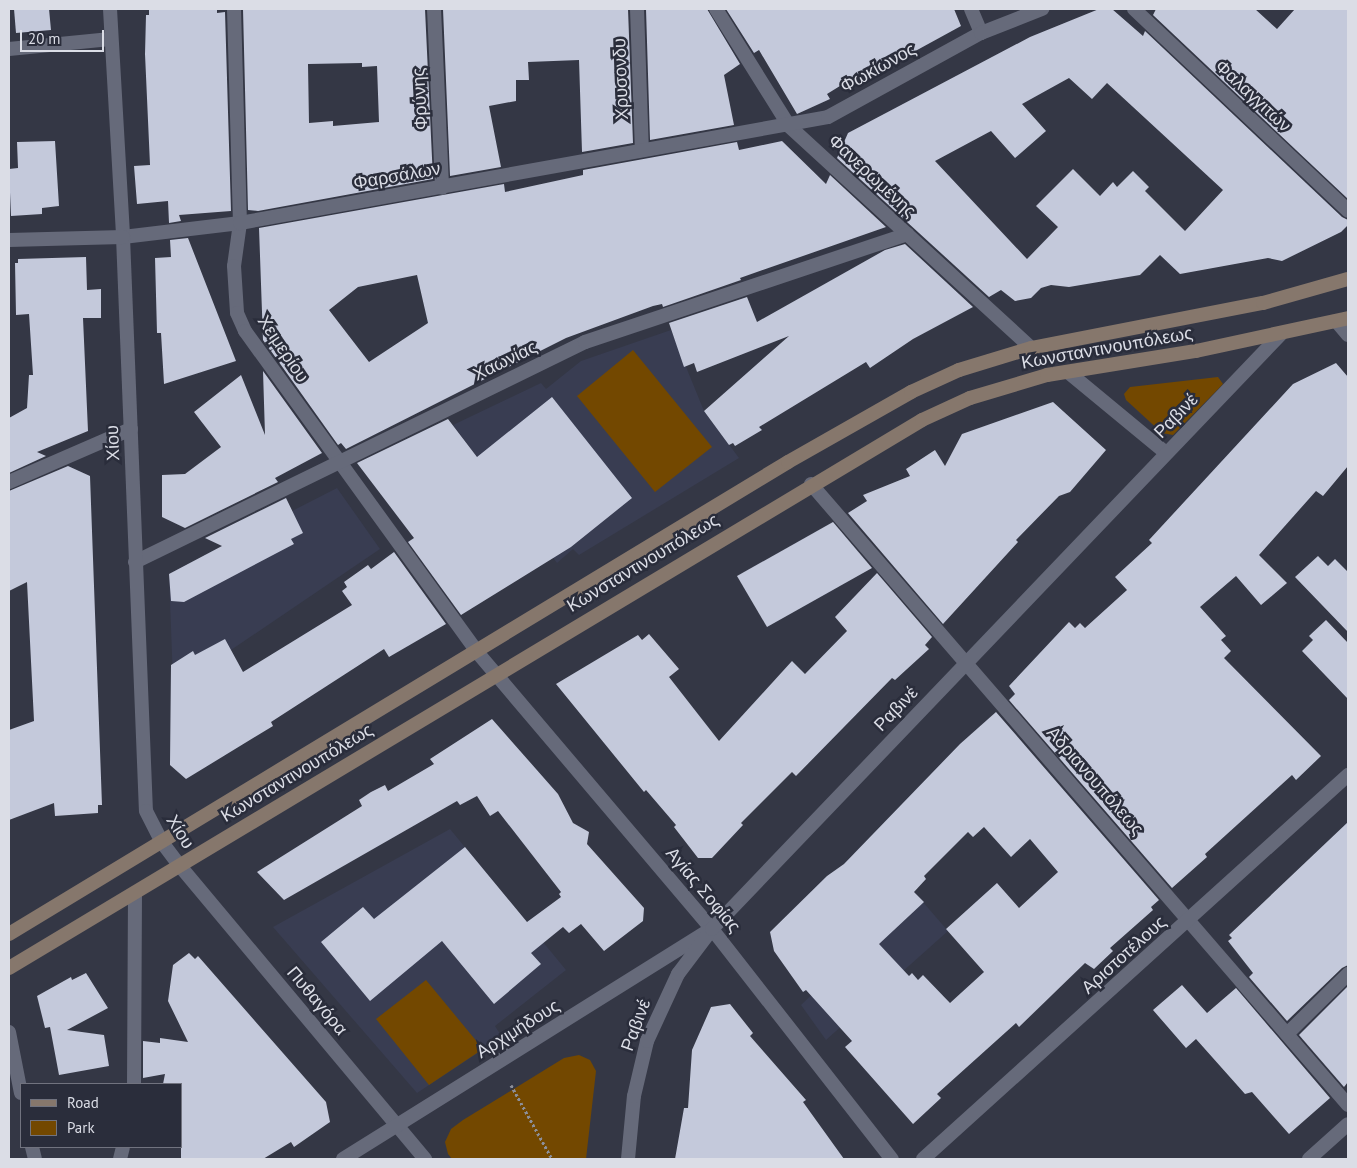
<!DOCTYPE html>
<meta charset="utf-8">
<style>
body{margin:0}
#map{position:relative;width:1357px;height:1168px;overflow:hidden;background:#343745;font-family:"PT Sans",sans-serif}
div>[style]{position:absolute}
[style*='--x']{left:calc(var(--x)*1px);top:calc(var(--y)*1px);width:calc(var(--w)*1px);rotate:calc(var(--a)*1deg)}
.built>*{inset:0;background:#393d52}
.green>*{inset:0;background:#734800}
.building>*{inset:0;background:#c4c9db}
.path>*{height:3px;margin-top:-1.5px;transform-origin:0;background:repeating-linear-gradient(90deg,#8c8f9a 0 2.5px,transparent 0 5px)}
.minor>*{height:14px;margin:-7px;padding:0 7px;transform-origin:7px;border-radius:7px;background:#666a7a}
.tertiary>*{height:14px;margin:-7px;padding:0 7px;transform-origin:7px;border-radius:7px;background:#666a7a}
.secondary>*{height:14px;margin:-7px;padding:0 7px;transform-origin:7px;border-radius:7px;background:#86776c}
span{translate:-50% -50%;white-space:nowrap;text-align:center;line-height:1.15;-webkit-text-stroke:5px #2a2d3b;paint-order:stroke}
.street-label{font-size:18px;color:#dbdde6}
.frame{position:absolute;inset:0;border:10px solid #dbdde6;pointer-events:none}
.legend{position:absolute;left:20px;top:1083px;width:162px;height:65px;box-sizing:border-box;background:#2a2d3b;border:1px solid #71737f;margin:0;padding:6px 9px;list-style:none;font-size:15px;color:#dbdde6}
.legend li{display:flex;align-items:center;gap:10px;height:25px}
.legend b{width:25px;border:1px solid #71737f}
.scale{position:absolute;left:20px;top:30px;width:84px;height:22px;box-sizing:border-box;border:2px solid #dbdde6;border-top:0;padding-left:6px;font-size:15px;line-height:18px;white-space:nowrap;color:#dbdde6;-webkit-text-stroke:4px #2a2d3b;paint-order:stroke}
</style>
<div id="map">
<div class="built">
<div style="clip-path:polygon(671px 330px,704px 411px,739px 458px,579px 555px,573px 549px,557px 563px,453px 425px,541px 383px,546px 389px,581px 361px)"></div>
<div style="clip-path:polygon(337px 488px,380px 549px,231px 650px,173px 682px,169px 574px)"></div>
<div style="clip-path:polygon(450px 829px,566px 970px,495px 1026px,502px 1037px,417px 1093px,273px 927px)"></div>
<div style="clip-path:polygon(916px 894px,948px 931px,826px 1040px,801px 1005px)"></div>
</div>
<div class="green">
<div style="clip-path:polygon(633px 350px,712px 447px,655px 492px,577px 396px)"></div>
<div style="clip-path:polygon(1218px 377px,1223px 384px,1173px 435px,1162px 433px,1126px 400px,1124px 394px,1130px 387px)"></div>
<div style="clip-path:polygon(426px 980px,483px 1049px,429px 1085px,376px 1019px)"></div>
<div style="clip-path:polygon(579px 1055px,590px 1060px,596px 1071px,586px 1159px,452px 1159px,448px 1154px,445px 1142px,451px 1129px,463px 1120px,564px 1058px)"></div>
</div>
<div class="building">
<div style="clip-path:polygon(14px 9px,49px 9px,51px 30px,16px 33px)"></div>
<div style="clip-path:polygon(149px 9px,217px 9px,217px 13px,225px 12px,231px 211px,179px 215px,181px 221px,169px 223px,168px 201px,137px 204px,134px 166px,150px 165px,145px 54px,146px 15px,149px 15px)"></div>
<div style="clip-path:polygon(evenodd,243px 9px,425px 9px,433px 179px,258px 211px,248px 210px,243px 9px,362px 63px,362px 67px,377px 66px,379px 122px,333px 126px,333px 121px,309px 123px,308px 64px,362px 63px)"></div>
<div style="clip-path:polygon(443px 9px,628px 9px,633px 143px,582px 152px,579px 60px,528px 62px,529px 80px,516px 80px,516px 101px,489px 106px,501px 167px,450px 176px)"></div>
<div style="clip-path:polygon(646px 9px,707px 9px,740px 64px,724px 75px,734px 125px,650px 140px)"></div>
<div style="clip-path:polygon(726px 9px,954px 9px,961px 26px,877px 72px,869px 68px,827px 94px,830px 99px,797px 114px,759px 50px,754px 53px)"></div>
<div style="clip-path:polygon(evenodd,1099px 9px,1112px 9px,1143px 36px,1145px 31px,1342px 217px,1348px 220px,1348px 225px,1341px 232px,1282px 261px,1268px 258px,1180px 274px,1160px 255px,1140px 275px,1069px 287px,1051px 285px,1041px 288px,1031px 298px,1015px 301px,1001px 290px,989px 297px,837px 158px,848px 133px,1030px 37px,1099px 9px,1069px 78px,1092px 99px,1107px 83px,1223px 190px,1185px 231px,1145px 191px,1149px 187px,1133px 171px,1117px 187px,1113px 182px,1100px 196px,1073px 169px,1036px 206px,1058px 227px,1027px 259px,935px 161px,991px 131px,1015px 158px,1046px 131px,1022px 104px,1069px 78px)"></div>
<div style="clip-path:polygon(1156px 9px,1255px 9px,1277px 29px,1295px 9px,1348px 9px,1348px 199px,1153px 15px)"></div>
<div style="clip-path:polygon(55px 141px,59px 206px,42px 208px,42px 214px,11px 216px,9px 169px,18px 168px,17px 142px)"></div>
<div style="clip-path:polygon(evenodd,782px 141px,826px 184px,830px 175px,886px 227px,740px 278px,741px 280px,663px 307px,662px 304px,653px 306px,566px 338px,346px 449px,341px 443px,338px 445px,271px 351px,273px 349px,270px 350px,263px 340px,259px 228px,504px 184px,505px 192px,583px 175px,583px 170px,737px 142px,739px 150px,782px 141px,417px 275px,428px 323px,369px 362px,329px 310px,358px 287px,417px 275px)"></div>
<div style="clip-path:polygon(188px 238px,236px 361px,164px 384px,161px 333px,157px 333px,155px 258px,171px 257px,170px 240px)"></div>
<div style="clip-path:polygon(905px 244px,973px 307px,913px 339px,870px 368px,866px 362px,759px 427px,762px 430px,735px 446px,733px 443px,729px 445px,704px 411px,789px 336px,697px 372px,694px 363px,684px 367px,669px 323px,747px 297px,757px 322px,885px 250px)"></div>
<div style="clip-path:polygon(86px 257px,87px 290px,101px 289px,101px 318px,83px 318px,88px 431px,37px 452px,46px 456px,9px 473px,9px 418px,27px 408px,29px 375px,33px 375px,29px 314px,16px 315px,15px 263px,18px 263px,18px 259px)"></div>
<div style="clip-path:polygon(1336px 363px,1348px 377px,1348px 466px,1323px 496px,1316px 491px,1259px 555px,1287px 583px,1261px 605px,1236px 576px,1200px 607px,1226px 636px,1221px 640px,1231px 651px,1224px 658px,1321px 756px,1296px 780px,1292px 775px,1205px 854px,1207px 857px,1172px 888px,1009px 700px,1015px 694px,1009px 686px,1069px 622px,1075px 628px,1080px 623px,1085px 628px,1127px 590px,1115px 577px,1152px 543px,1149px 540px,1293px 384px)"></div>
<div style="clip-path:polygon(263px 371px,322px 453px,275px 478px,278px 482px,185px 528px,162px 517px,162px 475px,185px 474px,221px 447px,194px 412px,241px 375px,265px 435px)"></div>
<div style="clip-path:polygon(552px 397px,632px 498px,571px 547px,461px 615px,408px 542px,414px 538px,357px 463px,448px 419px,477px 457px)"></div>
<div style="clip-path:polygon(1053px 402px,1106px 450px,1070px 492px,1059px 496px,1016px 540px,1018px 542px,943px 624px,848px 513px,867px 501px,863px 495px,910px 476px,906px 469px,935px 450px,945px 466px,962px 434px)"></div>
<div style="clip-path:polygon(68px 466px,90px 476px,102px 805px,98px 805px,98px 813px,55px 816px,54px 803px,9px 820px,9px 730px,34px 721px,27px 582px,9px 591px,9px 491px)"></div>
<div style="clip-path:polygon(286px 498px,303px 533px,291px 539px,294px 544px,184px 602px,171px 601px,169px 574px,222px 546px,205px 538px)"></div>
<div style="clip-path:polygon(833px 522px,872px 568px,767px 627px,737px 576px)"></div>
<div style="clip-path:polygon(394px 552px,446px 624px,389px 657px,384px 649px,271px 722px,273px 726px,186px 779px,170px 765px,171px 665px,193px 651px,195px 655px,225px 639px,243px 672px,352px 605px,342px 591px,347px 587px,344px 582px,368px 565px,371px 569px)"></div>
<div style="clip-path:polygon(1318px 556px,1328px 566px,1335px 559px,1348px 572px,1348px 632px,1295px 577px)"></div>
<div style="clip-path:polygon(877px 573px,932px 637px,925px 645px,929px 649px,895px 680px,892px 678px,796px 776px,792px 772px,741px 823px,743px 825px,712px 858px,698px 858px,674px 827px,676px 825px,646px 790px,644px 792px,556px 684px,638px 635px,642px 640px,649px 634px,679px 669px,669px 677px,719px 741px,792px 661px,805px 674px,847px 631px,835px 617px)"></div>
<div style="clip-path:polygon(1326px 620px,1348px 643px,1348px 699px,1302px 651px,1313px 640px,1309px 636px)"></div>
<div style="clip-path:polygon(evenodd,996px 712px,1159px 900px,1151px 907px,1153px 910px,1110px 948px,1113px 951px,1094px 969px,1085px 963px,1019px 1027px,1016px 1023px,937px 1094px,941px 1098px,913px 1124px,845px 1047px,852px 1041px,806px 990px,803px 992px,774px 951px,770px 932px,827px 876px,844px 864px,960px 744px,996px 712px,984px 827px,1011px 857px,1030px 839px,1058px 872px,1019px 908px,997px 883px,946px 929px,984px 972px,950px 1003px,923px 975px,918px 980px,912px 973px,909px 976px,879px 944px,924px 902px,914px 892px,926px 879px,924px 876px,968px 832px,973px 837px,984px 827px)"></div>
<div style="clip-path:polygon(492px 719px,558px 794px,573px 823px,589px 832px,587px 844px,644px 908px,643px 921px,604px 951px,581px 924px,569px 933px,563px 927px,531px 953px,541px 964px,494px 1004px,442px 941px,370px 1001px,321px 942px,363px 907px,374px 919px,465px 847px,527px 922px,561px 897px,559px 894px,561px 892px,498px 811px,490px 816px,477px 796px,460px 805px,457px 801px,284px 900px,257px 872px,362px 806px,359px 800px,371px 792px,385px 785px,388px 791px,434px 764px,430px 759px)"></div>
<div style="clip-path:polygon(1348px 822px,1348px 965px,1342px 968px,1287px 1021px,1249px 977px,1253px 973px,1228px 941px,1232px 938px,1229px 935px)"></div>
<div style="clip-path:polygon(189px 953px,195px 959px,198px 956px,326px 1102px,330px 1122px,294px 1147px,291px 1142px,263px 1159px,181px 1159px,181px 1084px,163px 1084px,165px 1074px,143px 1078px,143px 1041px,160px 1043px,160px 1038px,188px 1042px,168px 1001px,173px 965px)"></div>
<div style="clip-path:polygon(86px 973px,108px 1008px,67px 1030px,104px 1035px,109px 1066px,59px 1075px,50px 1027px,45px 1028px,37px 996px,71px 977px,72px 980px)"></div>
<div style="clip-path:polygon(1182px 985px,1207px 1013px,1236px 988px,1330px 1098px,1289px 1134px,1252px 1092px,1245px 1094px,1196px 1039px,1186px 1048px,1153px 1010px)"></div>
<div style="clip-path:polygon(1348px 986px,1348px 1082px,1344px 1087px,1299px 1035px)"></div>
<div style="clip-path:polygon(730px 1004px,753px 1033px,750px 1036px,806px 1100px,803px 1102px,844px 1159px,675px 1159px,684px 1108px,688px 1108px,692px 1050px,711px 1007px)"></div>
</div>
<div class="path">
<div style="--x:511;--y:1085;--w:85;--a:61"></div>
</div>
<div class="minor">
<div style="--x:234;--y:9;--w:214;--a:88.4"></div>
<div style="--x:240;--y:223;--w:43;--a:97.9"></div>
<div style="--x:234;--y:266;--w:47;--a:86.3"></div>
<div style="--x:237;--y:313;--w:20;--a:66"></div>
<div style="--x:245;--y:331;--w:396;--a:54.1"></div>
<div style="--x:477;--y:652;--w:363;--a:49.7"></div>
<div style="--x:712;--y:929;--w:292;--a:52"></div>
<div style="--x:434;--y:9;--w:179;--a:87.4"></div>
<div style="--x:637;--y:9;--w:140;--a:88"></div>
<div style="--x:716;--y:9;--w:138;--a:58"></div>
<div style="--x:789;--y:126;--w:328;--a:42.5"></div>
<div style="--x:971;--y:9;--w:26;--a:67"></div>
<div style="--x:1134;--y:9;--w:294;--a:43.3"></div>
<div style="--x:9;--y:49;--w:102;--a:-5.6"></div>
<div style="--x:123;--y:237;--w:118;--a:-6.8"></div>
<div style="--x:240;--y:223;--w:597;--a:-10.22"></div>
<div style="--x:828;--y:117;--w:175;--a:-28.8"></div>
<div style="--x:981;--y:33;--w:66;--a:-21.5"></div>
<div style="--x:1337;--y:322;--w:17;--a:50"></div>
<div style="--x:1068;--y:372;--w:127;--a:39.6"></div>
<div style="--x:9;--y:482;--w:133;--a:-23.5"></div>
<div style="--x:811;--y:484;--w:821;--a:49.15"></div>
<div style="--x:135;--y:562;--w:501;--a:-26.05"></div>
<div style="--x:585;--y:342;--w:340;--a:-18.5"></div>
<div style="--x:180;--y:866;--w:382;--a:50.1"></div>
<div style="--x:9;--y:1032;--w:62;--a:78.9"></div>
<div style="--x:1287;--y:1034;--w:86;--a:-44.5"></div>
<div style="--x:134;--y:1084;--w:191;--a:-89.7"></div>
<div style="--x:32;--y:1147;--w:12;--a:76"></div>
<div style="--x:120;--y:1159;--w:12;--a:-76"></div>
<div style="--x:343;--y:1159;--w:427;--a:-32"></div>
<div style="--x:628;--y:1159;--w:63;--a:-84.6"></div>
<div style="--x:634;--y:1096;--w:57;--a:-76.7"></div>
<div style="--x:647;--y:1041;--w:74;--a:-65.2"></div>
<div style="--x:678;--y:974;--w:56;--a:-52.9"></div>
<div style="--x:712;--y:929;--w:823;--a:-46.28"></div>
<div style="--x:923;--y:1159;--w:573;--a:-42.1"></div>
<div style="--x:1309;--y:1159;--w:52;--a:-41.9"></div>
</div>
<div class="tertiary">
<div style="--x:110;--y:9;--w:228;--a:86.7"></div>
<div style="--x:123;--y:237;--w:574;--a:87.71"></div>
<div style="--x:146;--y:811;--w:34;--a:63"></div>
<div style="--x:161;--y:841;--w:31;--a:53"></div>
<div style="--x:9;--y:240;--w:114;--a:-1.5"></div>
</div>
<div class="secondary">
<div style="--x:9;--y:934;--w:911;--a:-31.21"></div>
<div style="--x:788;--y:462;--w:142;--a:-29.6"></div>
<div style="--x:911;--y:392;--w:53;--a:-24.6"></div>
<div style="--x:959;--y:370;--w:75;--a:-17"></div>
<div style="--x:1031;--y:348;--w:236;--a:-11"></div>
<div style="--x:1263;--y:303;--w:88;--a:-15.8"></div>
<div style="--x:9;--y:968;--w:1065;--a:-30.97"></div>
<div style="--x:922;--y:420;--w:53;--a:-24.6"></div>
<div style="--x:970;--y:398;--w:80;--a:-16.6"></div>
<div style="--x:1047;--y:375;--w:151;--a:-9.2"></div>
<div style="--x:1196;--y:351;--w:156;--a:-12.2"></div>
</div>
<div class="street-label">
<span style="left:878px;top:68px;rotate:-29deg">Φωκίωνος</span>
<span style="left:621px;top:79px;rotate:-92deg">Χρυσονδυ</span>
<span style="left:1253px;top:96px;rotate:43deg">Φαλαγγιτών</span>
<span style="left:420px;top:99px;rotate:-93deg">Φρύνης</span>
<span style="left:397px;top:176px;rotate:-10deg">Φαρσάλων</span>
<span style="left:872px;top:176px;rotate:43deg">Φανερωμένης</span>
<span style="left:1107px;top:348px;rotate:-10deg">Κωνσταντινουπόλεως</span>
<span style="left:283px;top:349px;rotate:56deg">Χειμερίου</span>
<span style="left:505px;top:361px;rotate:-26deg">Χαωνίας</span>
<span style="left:1176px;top:416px;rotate:-46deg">Ραβινέ</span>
<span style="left:113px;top:443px;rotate:-92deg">Χίου</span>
<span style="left:643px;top:563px;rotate:-31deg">Κωνσταντινουπόλεως</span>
<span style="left:896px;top:709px;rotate:-46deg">Ραβινέ</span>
<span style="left:297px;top:773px;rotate:-31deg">Κωνσταντινουπόλεως</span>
<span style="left:1095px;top:781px;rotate:49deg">Αδριανουπόλεως</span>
<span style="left:180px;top:832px;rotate:58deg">Χίου</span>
<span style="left:703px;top:890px;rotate:50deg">Αγίας Σοφίας</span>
<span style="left:1124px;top:955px;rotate:-42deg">Αριστοτέλους</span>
<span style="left:317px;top:1001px;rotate:50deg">Πυθαγόρα</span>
<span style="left:636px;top:1025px;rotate:-70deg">Ραβινέ</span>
<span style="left:518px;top:1029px;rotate:-32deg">Αρχιμήδους</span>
</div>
<div class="frame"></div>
<ul class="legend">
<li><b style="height:6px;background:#86776c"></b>Road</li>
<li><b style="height:14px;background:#734800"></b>Park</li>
</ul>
<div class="scale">20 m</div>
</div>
